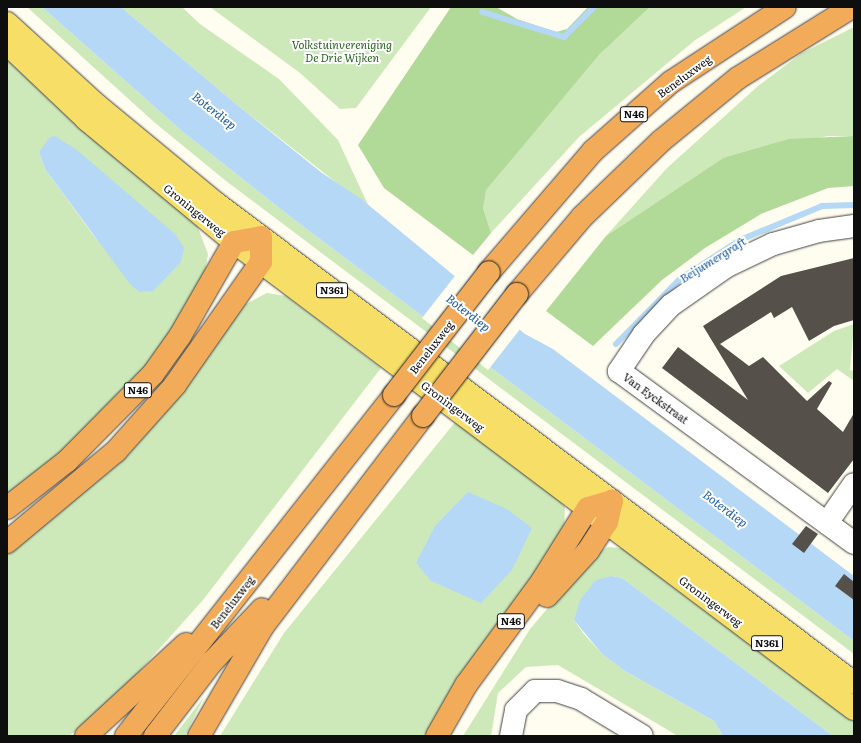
<!DOCTYPE html>
<style>
body{margin:0}
#map{position:relative;width:861px;height:743px;overflow:hidden;background:#fffdef;font-family:Literata,serif}
div>[style]{position:absolute}
[style*='--x']{left:calc(var(--x)*1px);top:calc(var(--y)*1px);width:calc(var(--w)*1px);rotate:calc(var(--a)*1deg)}
.green>*{inset:0;background:#cee9b9}
.forest>*{inset:0;background:#b1d998}
.water>*{inset:0;background:#b4d8f5}
.pier>*{inset:0;background:#fffdef}
.stream>*{height:6px;margin:-3px;padding:0 3px;transform-origin:3px;border-radius:3px;background:#b4d8f5}
.building>*{inset:0;background:#56504a}
.roads{filter:drop-shadow(0 0 1px #414141) drop-shadow(0 0 1px #414141)}
.minor>*{height:22px;margin:-11px;padding:0 11px;transform-origin:11px;border-radius:11px;background:#fff}
.major>*{height:22px;margin:-11px;padding:0 11px;transform-origin:11px;border-radius:11px;background:#f7de67}
.highway>*{height:22px;margin:-11px;padding:0 11px;transform-origin:11px;border-radius:11px;background:#f2ab59}
.bridges{filter:drop-shadow(0 0 1px #1f1f1f) drop-shadow(0 0 1px #1f1f1f)}
.highway-bridge>*{height:22px;margin:-11px;padding:0 11px;transform-origin:11px;border-radius:11px;background:#f2ab59}
span{translate:-50% -50%;white-space:nowrap;text-align:center;line-height:1.15;-webkit-text-stroke:4px #fff;paint-order:stroke}
.shield-label span{padding:1px 3px;background:#fff;border:1px solid;border-radius:3px;-webkit-text-stroke-width:0}
.shield-label{font-size:10px;color:#0e0e0e;font-weight:700}
.park-label{font-size:11px;color:#28651f;font-style:italic}
.street-label{font-size:11px;color:#0e0e0e}
.water-label{font-size:12px;color:#185a9f;font-style:italic}
.frame{position:absolute;inset:0;border:8px solid #0e0e0e;pointer-events:none}
</style>
<div id="map">
<div class="green">
<div style="clip-path:polygon(27px 7px,42px 7px,183px 132px,296px 221px,854px 641px,854px 654px,226px 181px,154px 122px)"></div>
<div style="clip-path:polygon(121px 7px,182px 7px,200px 24px,279px 79px,338px 140px,370px 209px,236px 104px)"></div>
<div style="clip-path:polygon(210px 7px,431px 7px,356px 108px,340px 109px,300px 73px)"></div>
<div style="clip-path:polygon(650px 7px,746px 7px,694px 41px,579px 137px,491px 233px,483px 208px,485px 190px,599px 55px)"></div>
<div style="clip-path:polygon(854px 27px,854px 136px,828px 136px,723px 158px,606px 236px,667px 168px,758px 86px,802px 53px)"></div>
<div style="clip-path:polygon(evenodd,7px 55px,197px 225px,208px 254px,205px 273px,195px 288px,198px 291px,149px 372px,59px 456px,7px 497px,7px 55px,39px 152px,99px 243px,45px 169px,39px 152px)"></div>
<div style="clip-path:polygon(267px 293px,286px 296px,381px 368px,203px 600px,108px 706px,69px 736px,7px 736px,7px 555px,107px 470px,183px 386px,246px 304px)"></div>
<div style="clip-path:polygon(854px 324px,850px 370px,854px 371px,854px 381px,837px 369px,808px 393px,779px 366px,834px 331px)"></div>
<div style="clip-path:polygon(456px 421px,552px 492px,565px 507px,564px 533px,432px 736px,220px 736px,284px 633px)"></div>
<div style="clip-path:polygon(608px 547px,631px 549px,854px 718px,854px 736px,833px 736px,622px 578px,612px 576px,574px 620px,583px 633px,602px 654px,625px 671px,714px 721px,723px 736px,678px 736px,558px 665px,526px 667px,498px 693px,491px 736px,463px 736px,530px 629px,592px 556px)"></div>
<div style="clip-path:polygon(204px 697px,185px 736px,174px 736px)"></div>
</div>
<div class="forest">
<div style="clip-path:polygon(451px 7px,496px 7px,517px 19px,556px 32px,567px 29px,588px 7px,650px 7px,599px 55px,486px 190px,483px 208px,491px 233px,473px 255px,384px 188px,358px 145px)"></div>
<div style="clip-path:polygon(854px 136px,854px 186px,828px 188px,761px 214px,705px 248px,662px 280px,593px 346px,546px 311px,606px 236px,723px 158px,789px 139px)"></div>
</div>
<div class="water">
<div style="clip-path:polygon(42px 7px,121px 7px,236px 104px,322px 173px,360px 198px,525px 334px,553px 349px,854px 576px,854px 641px,296px 221px,183px 132px)"></div>
<div style="clip-path:polygon(55px 136px,77px 150px,175px 234px,184px 248px,181px 262px,153px 291px,139px 292px,130px 284px,45px 169px,39px 152px,50px 137px)"></div>
<div style="clip-path:polygon(468px 492px,507px 509px,532px 528px,512px 570px,481px 603px,431px 581px,416px 563px,435px 526px)"></div>
<div style="clip-path:polygon(612px 576px,622px 578px,833px 736px,723px 736px,714px 721px,625px 671px,602px 654px,574px 620px,580px 600px,596px 580px)"></div>
</div>
<div class="pier">
<div style="clip-path:polygon(455px 276px,521px 328px,488px 370px,422px 318px)"></div>
</div>
<div class="stream">
<div style="--x:482;--y:12;--w:86;--a:17"></div>
<div style="--x:564;--y:37;--w:42;--a:-45"></div>
<div style="--x:616;--y:344;--w:91;--a:-45.4"></div>
<div style="--x:680;--y:279;--w:72;--a:-33"></div>
<div style="--x:740;--y:240;--w:89;--a:-22.5"></div>
<div style="--x:822;--y:206;--w:32;--a:-2"></div>
</div>
<div class="building">
<div style="clip-path:polygon(854px 258px,854px 320px,834px 326px,809px 341px,792px 307px,774px 318px,771px 312px,720px 344px,749px 366px,763px 357px,807px 401px,829px 381px,832px 383px,817px 409px,843px 432px,854px 413px,854px 459px,828px 493px,662px 368px,678px 347px,748px 400px,703px 326px,781px 276px)"></div>
<div style="clip-path:polygon(806px 526px,818px 534px,804px 553px,792px 544px)"></div>
<div style="clip-path:polygon(844px 574px,854px 582px,854px 600px,835px 586px)"></div>
</div>
<div class="roads">
<div class="minor">
<div style="--x:854;--y:226;--w:35;--a:172"></div>
<div style="--x:819;--y:231;--w:48;--a:164.2"></div>
<div style="--x:773;--y:244;--w:51;--a:154.4"></div>
<div style="--x:727;--y:266;--w:68;--a:145.1"></div>
<div style="--x:671;--y:305;--w:40;--a:133"></div>
<div style="--x:644;--y:334;--w:45;--a:124"></div>
<div style="--x:619;--y:371;--w:291;--a:36.2"></div>
<div style="--x:827;--y:523;--w:47;--a:-55.3"></div>
<div style="--x:511;--y:736;--w:26;--a:-79"></div>
<div style="--x:516;--y:710;--w:27;--a:-45"></div>
<div style="--x:535;--y:691;--w:22;--a:0"></div>
<div style="--x:557;--y:691;--w:25;--a:18"></div>
<div style="--x:581;--y:699;--w:71;--a:31.2"></div>
</div>
<div class="major">
<div style="--x:7;--y:23;--w:123;--a:42.4"></div>
<div style="--x:98;--y:106;--w:154;--a:39.5"></div>
<div style="--x:217;--y:204;--w:797;--a:36.94"></div>
<div style="--x:7;--y:44;--w:110;--a:43.5"></div>
<div style="--x:87;--y:120;--w:191;--a:39.7"></div>
<div style="--x:234;--y:242;--w:776;--a:36.99"></div>
</div>
<div class="highway">
<div style="--x:489;--y:272;--w:160;--a:-49.3"></div>
<div style="--x:593;--y:151;--w:104;--a:-41.5"></div>
<div style="--x:671;--y:82;--w:136;--a:-33.3"></div>
<div style="--x:517;--y:294;--w:101;--a:-49.8"></div>
<div style="--x:582;--y:217;--w:110;--a:-43.9"></div>
<div style="--x:661;--y:141;--w:99;--a:-39.3"></div>
<div style="--x:738;--y:78;--w:134;--a:-31.9"></div>
<div style="--x:7;--y:508;--w:76;--a:-38.1"></div>
<div style="--x:67;--y:461;--w:122;--a:-45.3"></div>
<div style="--x:153;--y:374;--w:47;--a:-54.6"></div>
<div style="--x:180;--y:336;--w:108;--a:-60.1"></div>
<div style="--x:234;--y:242;--w:27;--a:-10"></div>
<div style="--x:261;--y:237;--w:25;--a:90"></div>
<div style="--x:261;--y:262;--w:150;--a:125"></div>
<div style="--x:175;--y:385;--w:89;--a:131.8"></div>
<div style="--x:116;--y:451;--w:142;--a:140.1"></div>
<div style="--x:547;--y:596;--w:61;--a:-47.7"></div>
<div style="--x:588;--y:551;--w:35;--a:-57"></div>
<div style="--x:607;--y:522;--w:22;--a:-77"></div>
<div style="--x:86;--y:736;--w:136;--a:-42.6"></div>
<div style="--x:126;--y:736;--w:434;--a:-51.8"></div>
<div style="--x:155;--y:736;--w:92;--a:-52.5"></div>
<div style="--x:211;--y:663;--w:74;--a:-46.6"></div>
<div style="--x:199;--y:736;--w:127;--a:-59.8"></div>
<div style="--x:263;--y:626;--w:264;--a:-52.7"></div>
<div style="--x:437;--y:736;--w:59;--a:-60.4"></div>
<div style="--x:466;--y:685;--w:129;--a:-53.8"></div>
<div style="--x:542;--y:581;--w:86;--a:-57.8"></div>
<div style="--x:588;--y:508;--w:25;--a:-16"></div>
</div>
</div>
<div class="bridges">
<div class="highway-bridge">
<div style="--x:394;--y:395;--w:155;--a:-52.3"></div>
<div style="--x:423;--y:416;--w:154;--a:-52.4"></div>
</div>
</div>
<div class="shield-label">
<span style="left:634px;top:114px">N46</span>
<span style="left:332px;top:290px">N361</span>
<span style="left:138px;top:390px">N46</span>
<span style="left:511px;top:621px">N46</span>
<span style="left:767px;top:643px">N361</span>
</div>
<div class="park-label">
<span style="left:342px;top:51px">Volkstuinvereniging<br>De Drie Wijken</span>
</div>
<div class="street-label">
<span style="left:684px;top:76px;rotate:-36deg">Beneluxweg</span>
<span style="left:195px;top:210px;rotate:39deg">Groningerweg</span>
<span style="left:431px;top:347px;rotate:-52deg">Beneluxweg</span>
<span style="left:656px;top:398px;rotate:36deg">Van Eyckstraat</span>
<span style="left:453px;top:406px;rotate:37deg">Groningerweg</span>
<span style="left:711px;top:601px;rotate:37deg">Groningerweg</span>
<span style="left:232px;top:602px;rotate:-52deg">Beneluxweg</span>
</div>
<div class="water-label">
<span style="left:214px;top:111px;rotate:38deg">Boterdiep</span>
<span style="left:713px;top:260px;rotate:-32deg">Beijumergraft</span>
<span style="left:468px;top:313px;rotate:38deg">Boterdiep</span>
<span style="left:725px;top:509px;rotate:37deg">Boterdiep</span>
</div>
<div class="frame"></div>
</div>
